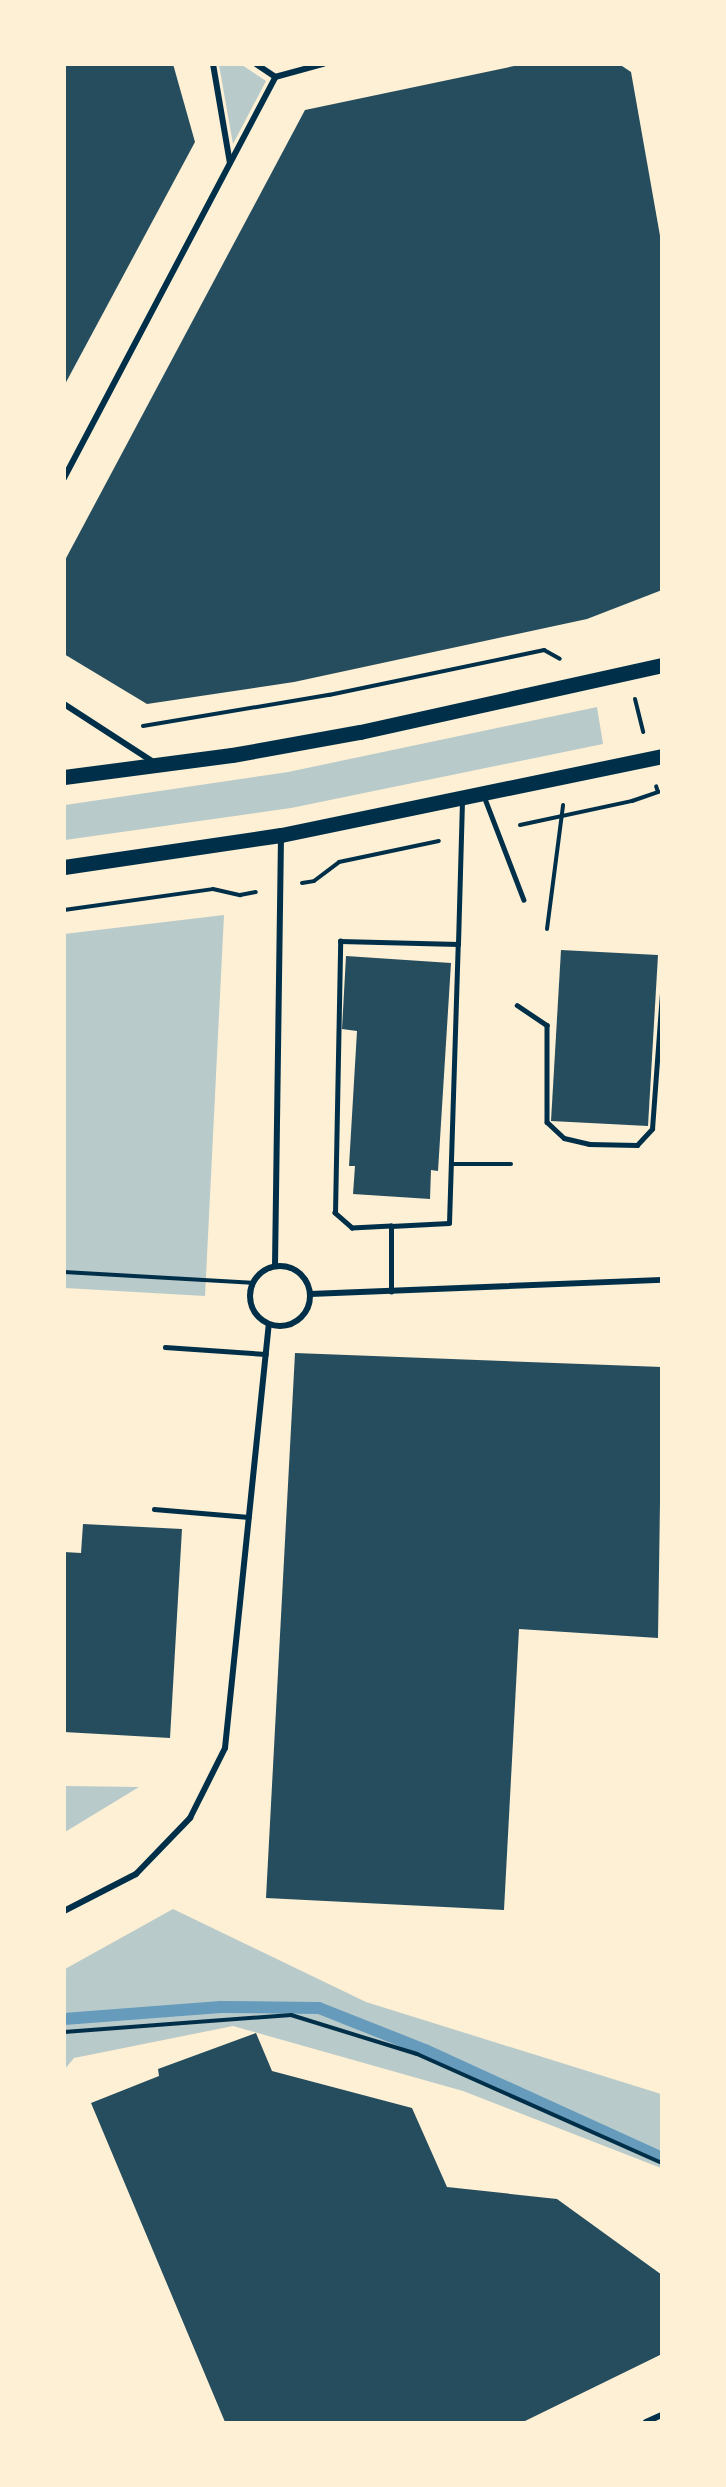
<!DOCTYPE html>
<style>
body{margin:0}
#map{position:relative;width:726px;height:2487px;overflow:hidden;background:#fdf0d5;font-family:Mulish,sans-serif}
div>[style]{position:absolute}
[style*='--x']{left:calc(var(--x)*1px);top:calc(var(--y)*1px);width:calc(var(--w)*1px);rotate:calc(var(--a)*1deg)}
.green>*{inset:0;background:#b9caca}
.stream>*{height:12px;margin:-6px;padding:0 6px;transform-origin:6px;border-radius:6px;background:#669bbc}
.building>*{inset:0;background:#264d5e}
.path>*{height:4px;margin:-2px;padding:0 2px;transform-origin:2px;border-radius:2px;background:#003049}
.service>*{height:4.5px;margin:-2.25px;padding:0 2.25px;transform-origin:2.25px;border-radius:2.25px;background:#003049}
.minor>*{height:6px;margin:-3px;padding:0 3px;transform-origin:3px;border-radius:3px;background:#003049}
.minor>.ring{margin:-3px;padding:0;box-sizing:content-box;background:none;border:6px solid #003049;border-radius:50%}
.primary>*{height:15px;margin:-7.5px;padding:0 7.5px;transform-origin:7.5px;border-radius:7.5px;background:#003049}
span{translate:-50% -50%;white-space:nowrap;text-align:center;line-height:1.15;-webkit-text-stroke:4.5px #fdf0d5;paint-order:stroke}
.frame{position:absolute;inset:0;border:66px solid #fdf0d5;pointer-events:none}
</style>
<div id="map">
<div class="green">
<div style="clip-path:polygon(219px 65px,242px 65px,266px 81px,233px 144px)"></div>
<div style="clip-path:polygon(597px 707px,603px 744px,291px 808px,65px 840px,65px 805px,288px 772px)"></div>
<div style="clip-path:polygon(224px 915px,205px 1296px,65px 1288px,64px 934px)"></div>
<div style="clip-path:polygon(65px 1786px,139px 1787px,65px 1832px)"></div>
<div style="clip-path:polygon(173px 1909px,366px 2002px,661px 2094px,661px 2168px,463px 2091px,233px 2026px,74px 2058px,65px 2069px,65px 1969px)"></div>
</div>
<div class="stream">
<div style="--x:64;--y:2019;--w:157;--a:-4.4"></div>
<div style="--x:221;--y:2007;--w:98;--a:0.6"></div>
<div style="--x:319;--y:2008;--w:114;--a:21.6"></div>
<div style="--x:425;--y:2050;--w:260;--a:24.5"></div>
</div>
<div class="building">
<div style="clip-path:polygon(64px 64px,173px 64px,195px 142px,64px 386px)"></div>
<div style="clip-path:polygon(524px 64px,619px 64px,631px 72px,662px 247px,662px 590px,587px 619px,294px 682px,147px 704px,64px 654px,64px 562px,305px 110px)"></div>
<div style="clip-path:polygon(561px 950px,658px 955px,648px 1126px,551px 1121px)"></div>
<div style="clip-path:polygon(346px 956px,451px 963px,438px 1171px,431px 1170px,430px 1199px,353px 1194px,355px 1166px,349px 1166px,357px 1031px,342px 1029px)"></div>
<div style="clip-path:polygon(295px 1353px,662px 1367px,658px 1638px,519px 1629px,504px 1910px,266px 1898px)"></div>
<div style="clip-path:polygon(83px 1524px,182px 1529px,170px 1738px,64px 1732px,64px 1552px,81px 1553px)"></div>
<div style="clip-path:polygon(256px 2033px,272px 2071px,412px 2108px,447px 2187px,557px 2199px,662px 2275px,662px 2354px,523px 2422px,225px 2422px,91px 2103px,159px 2076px,158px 2069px)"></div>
</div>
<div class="path">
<div style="--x:635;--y:699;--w:34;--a:76"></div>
<div style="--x:143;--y:726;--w:189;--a:-9.5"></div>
<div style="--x:329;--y:695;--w:220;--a:-11.8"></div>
<div style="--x:544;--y:650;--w:18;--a:29"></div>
<div style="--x:520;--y:825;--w:115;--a:-12.1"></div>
<div style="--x:632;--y:801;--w:28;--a:-19"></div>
<div style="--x:658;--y:792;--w:6;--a:-108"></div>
<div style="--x:302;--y:883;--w:12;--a:-9"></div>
<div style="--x:314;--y:881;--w:31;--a:-37"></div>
<div style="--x:339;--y:862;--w:102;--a:-11.9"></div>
<div style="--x:64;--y:910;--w:150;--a:-8"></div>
<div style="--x:213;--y:889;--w:28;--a:13"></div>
<div style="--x:240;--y:895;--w:16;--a:-11"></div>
<div style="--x:547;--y:929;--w:125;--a:-82.6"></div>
<div style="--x:64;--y:1272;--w:188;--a:3.3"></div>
<div style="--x:64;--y:2032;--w:228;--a:-4.3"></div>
<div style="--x:291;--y:2015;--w:132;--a:17.2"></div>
<div style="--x:417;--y:2054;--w:268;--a:24"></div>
</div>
<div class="service">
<div style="--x:484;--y:796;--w:111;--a:69"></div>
<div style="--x:517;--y:1005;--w:36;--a:34"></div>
<div style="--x:547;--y:1025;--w:97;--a:90"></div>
<div style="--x:547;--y:1122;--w:23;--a:43"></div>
<div style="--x:564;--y:1138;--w:26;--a:13"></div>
<div style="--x:589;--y:1144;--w:48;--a:1.2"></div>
<div style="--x:637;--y:1145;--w:22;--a:-47"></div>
<div style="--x:652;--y:1129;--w:137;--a:-85.8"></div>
<div style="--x:451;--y:1164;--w:60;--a:0"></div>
<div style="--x:391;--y:1226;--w:58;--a:-3"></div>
<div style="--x:449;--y:1223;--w:279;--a:-88.2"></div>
<div style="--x:391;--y:1292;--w:66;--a:-90"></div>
<div style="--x:391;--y:1226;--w:39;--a:177"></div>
<div style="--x:352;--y:1228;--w:23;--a:-139"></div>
<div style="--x:335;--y:1213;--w:272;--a:-88.9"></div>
<div style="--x:340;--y:941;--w:118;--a:1.5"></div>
<div style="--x:458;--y:944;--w:144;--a:-88.4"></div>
<div style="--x:165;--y:1347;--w:101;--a:4"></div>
<div style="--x:154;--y:1509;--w:95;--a:4.8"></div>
</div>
<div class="minor">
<div style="--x:213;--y:64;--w:100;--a:80.3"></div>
<div style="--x:256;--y:64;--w:23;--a:34"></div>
<div style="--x:275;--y:77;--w:50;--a:-15.2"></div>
<div style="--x:64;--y:478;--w:453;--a:-62.2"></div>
<div style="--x:64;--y:704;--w:108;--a:33"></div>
<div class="ring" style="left:250px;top:1266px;width:54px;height:54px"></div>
<div style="--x:275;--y:1266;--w:431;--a:-89.2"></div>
<div style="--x:310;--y:1294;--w:352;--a:-2.3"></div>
<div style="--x:64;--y:1911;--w:81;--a:-27.2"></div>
<div style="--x:136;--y:1874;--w:78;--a:-46"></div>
<div style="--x:190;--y:1818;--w:78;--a:-63.4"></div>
<div style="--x:225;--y:1748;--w:425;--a:-84.1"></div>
<div style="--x:646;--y:2422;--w:17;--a:-24"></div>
</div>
<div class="primary">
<div style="--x:64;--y:777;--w:169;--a:-7.5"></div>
<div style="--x:232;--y:755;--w:130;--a:-10.2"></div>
<div style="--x:360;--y:732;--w:309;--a:-12.5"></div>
<div style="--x:64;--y:867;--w:219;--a:-8.4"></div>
<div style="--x:281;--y:835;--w:389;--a:-11.7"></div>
</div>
<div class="frame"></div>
</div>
